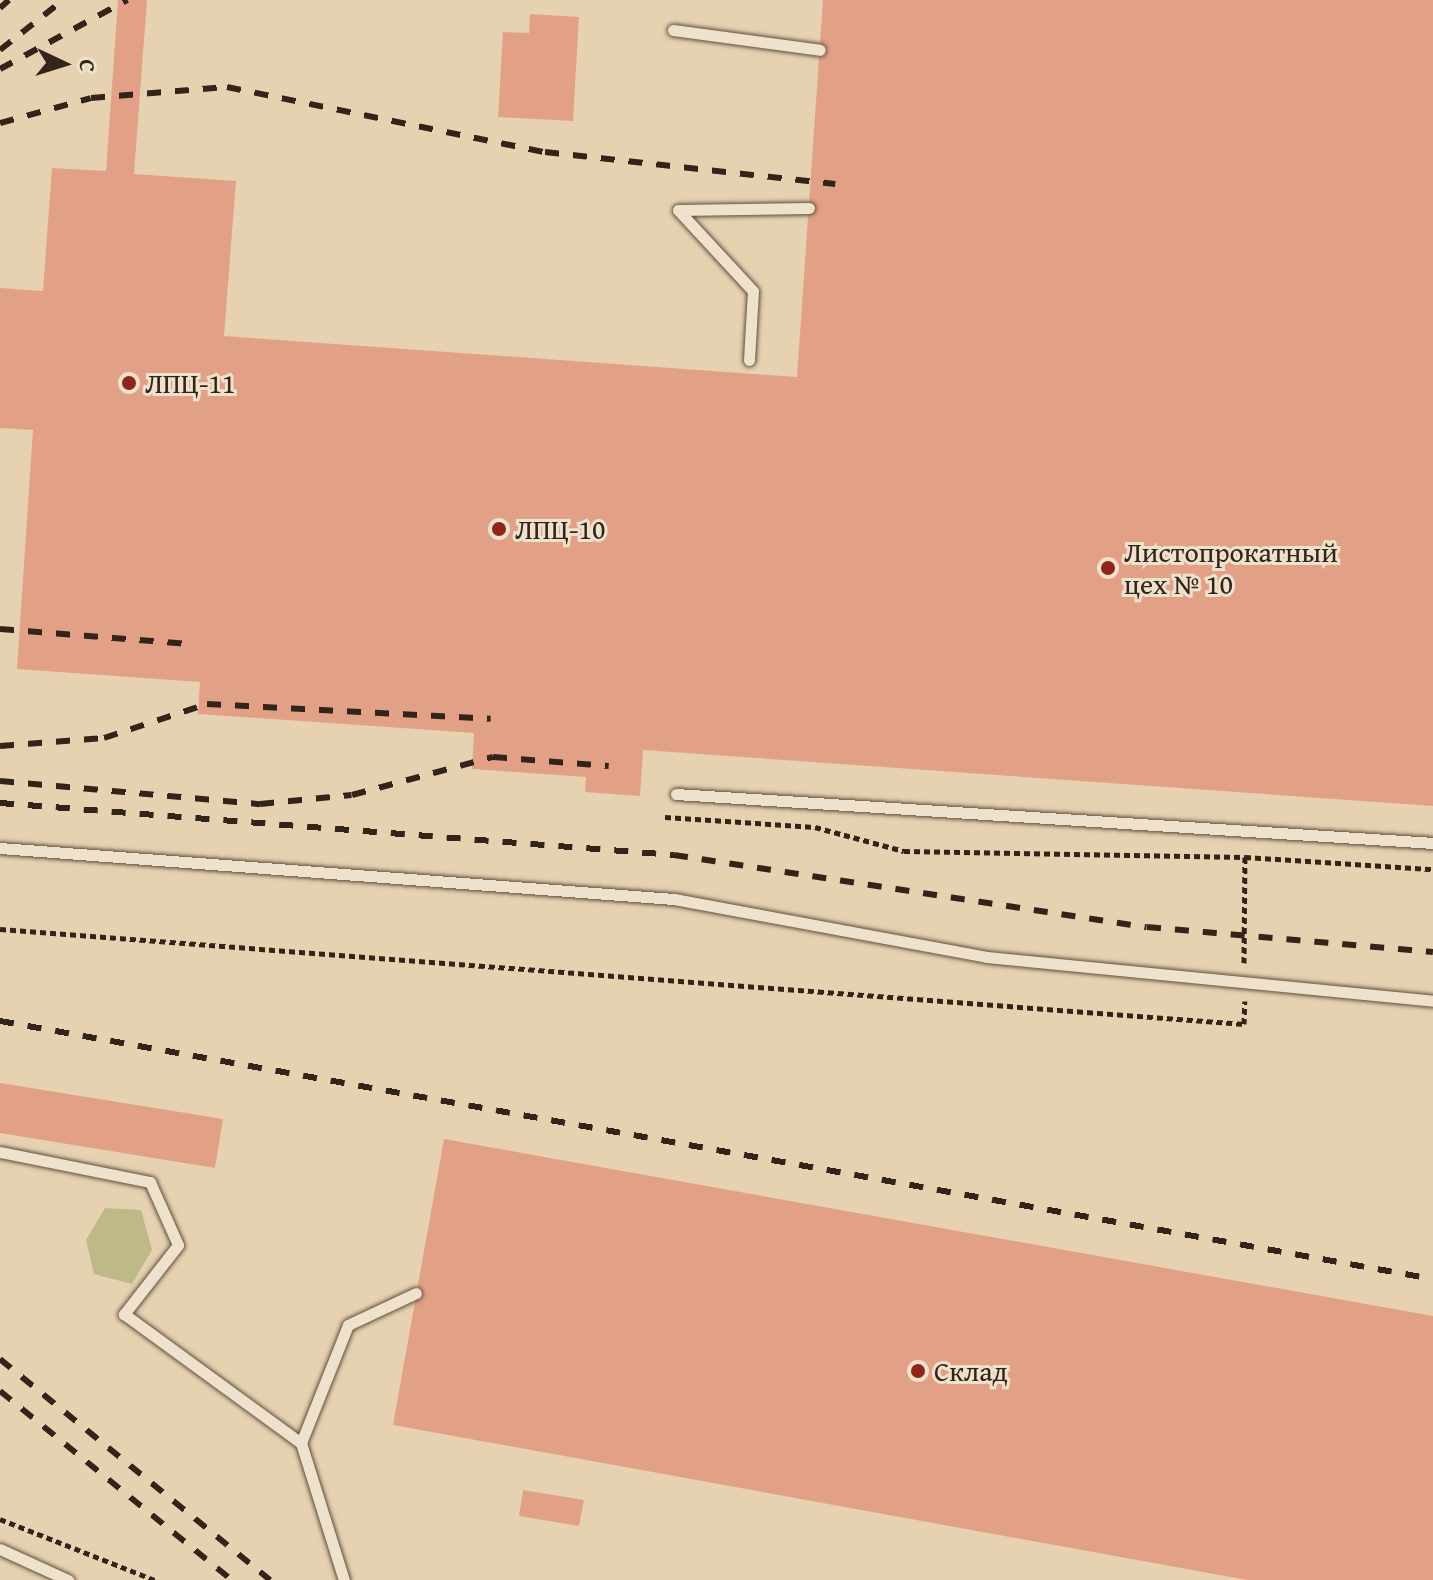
<!DOCTYPE html>
<meta charset="utf-8">
<style>
body{margin:0}
#map{position:relative;width:1433px;height:1580px;overflow:hidden;background:#e6d2b1;font-family:"Gentium Book Plus",serif}
div>[style]{position:absolute}
[style*='--x']{left:calc(var(--x)*1px);top:calc(var(--y)*1px);width:calc(var(--w)*1px);rotate:calc(var(--a)*1deg)}
.green>*{inset:0;background:#bdba87}
.building>*{inset:0;background:#e2a186}
.path>*{height:5px;margin-top:-2.5px;transform-origin:0;background:repeating-linear-gradient(90deg,#342319 0 6px,transparent 0 10px)}
.roads{filter:drop-shadow(0 0 2px #604f3f) drop-shadow(0 0 2px #604f3f)}
.service>*{height:11px;margin:-5.5px;padding:0 5.5px;transform-origin:5.5px;border-radius:5.5px;background:#efe2cc}
.rail>*{height:6px;margin-top:-3px;transform-origin:0;background:repeating-linear-gradient(90deg,#342319 0 14px,transparent 0 28px)}
.dots>*{width:22px;height:22px;translate:-50% -50%;box-sizing:border-box;border:4px solid #efe2cc;border-radius:50%}
span{translate:-50% -50%;white-space:nowrap;text-align:center;line-height:1.15;-webkit-text-stroke:6px #efe2cc;paint-order:stroke}
.poi-label{font-size:28px;color:#342319}
.left{translate:0 -50%;text-align:left}
.north{position:absolute;left:24px;top:24px;width:80px;height:80px;-webkit-text-stroke:6px #efe2cc;paint-order:stroke;rotate:94deg;font-size:22px;font-weight:700;line-height:32px;text-align:center;color:#342319}
.north::after{content:'';display:block;margin:auto;width:28px;height:36px;background:#342319;clip-path:polygon(50% 0,100% 100%,50% 72%,0 100%)}
</style>
<div id="map">
<div class="green">
<div style="clip-path:polygon(105px 1208px,141px 1210px,152px 1250px,132px 1284px,94px 1274px,86px 1240px)"></div>
</div>
<div class="building">
<div style="clip-path:polygon(118px 0,147px 0,134px 174px,236px 181px,224px 336px,797px 377px,823px 0,1433px 0,1433px 806px,643px 750px,640px 796px,585px 792px,586px 777px,472px 769px,474px 733px,198px 714px,200px 682px,17px 669px,33px 430px,0 428px,0 288px,43px 291px,52px 168px,106px 171px)"></div>
<div style="clip-path:polygon(530px 14px,579px 17px,573px 121px,498px 117px,503px 32px,529px 33px)"></div>
<div style="clip-path:polygon(0 1083px,223px 1119px,215px 1168px,0 1133px)"></div>
<div style="clip-path:polygon(444px 1139px,1433px 1316px,1433px 1580px,1247px 1580px,393px 1425px)"></div>
<div style="clip-path:polygon(523px 1490px,584px 1500px,579px 1526px,519px 1516px)"></div>
</div>
<div class="path">
<div style="--x:665;--y:817;--w:150;--a:3.8"></div>
<div style="--x:815;--y:827;--w:92;--a:15.1"></div>
<div style="--x:904;--y:851;--w:341;--a:1"></div>
<div style="--x:1245;--y:857;--w:188;--a:3.7"></div>
<div style="--x:0;--y:929;--w:1248;--a:4.37"></div>
<div style="--x:1244;--y:1024;--w:23;--a:-88"></div>
<div style="--x:1244;--y:963;--w:106;--a:-89.5"></div>
<div style="--x:0;--y:1519;--w:167;--a:21.5"></div>
</div>
<div class="roads">
<div class="service">
<div style="--x:673;--y:30;--w:148;--a:7.7"></div>
<div style="--x:749;--y:360;--w:69;--a:-86.7"></div>
<div style="--x:753;--y:291;--w:110;--a:-132.8"></div>
<div style="--x:678;--y:210;--w:131;--a:-0.9"></div>
<div style="--x:676;--y:794;--w:759;--a:3.7"></div>
<div style="--x:0;--y:848;--w:676;--a:4.33"></div>
<div style="--x:674;--y:899;--w:318;--a:10.5"></div>
<div style="--x:987;--y:957;--w:448;--a:5.6"></div>
<div style="--x:0;--y:1152;--w:153;--a:11.3"></div>
<div style="--x:150;--y:1182;--w:69;--a:66"></div>
<div style="--x:178;--y:1245;--w:88;--a:128"></div>
<div style="--x:124;--y:1314;--w:219;--a:36.1"></div>
<div style="--x:301;--y:1443;--w:144;--a:72.6"></div>
<div style="--x:301;--y:1443;--w:127;--a:-68.3"></div>
<div style="--x:348;--y:1325;--w:75;--a:-25.2"></div>
<div style="--x:0;--y:1549;--w:75;--a:24.5"></div>
</div>
</div>
<div class="rail">
<div style="--x:0;--y:8;--w:12;--a:-42"></div>
<div style="--x:0;--y:50;--w:80;--a:-38.4"></div>
<div style="--x:0;--y:69;--w:145;--a:-28.5"></div>
<div style="--x:0;--y:123;--w:94;--a:-15.4"></div>
<div style="--x:91;--y:98;--w:136;--a:-4.6"></div>
<div style="--x:227;--y:87;--w:325;--a:11.6"></div>
<div style="--x:545;--y:152;--w:292;--a:6.3"></div>
<div style="--x:0;--y:629;--w:193;--a:4.5"></div>
<div style="--x:0;--y:746;--w:104;--a:-4.4"></div>
<div style="--x:104;--y:738;--w:108;--a:-18.3"></div>
<div style="--x:207;--y:704;--w:284;--a:3"></div>
<div style="--x:0;--y:781;--w:261;--a:5.1"></div>
<div style="--x:260;--y:804;--w:92;--a:-5.6"></div>
<div style="--x:352;--y:795;--w:146;--a:-15.1"></div>
<div style="--x:493;--y:757;--w:116;--a:4.4"></div>
<div style="--x:0;--y:803;--w:676;--a:4.41"></div>
<div style="--x:674;--y:855;--w:478;--a:8.7"></div>
<div style="--x:1147;--y:927;--w:287;--a:5"></div>
<div style="--x:0;--y:1021;--w:1456;--a:10.21"></div>
<div style="--x:0;--y:1359;--w:349;--a:39.3"></div>
<div style="--x:0;--y:1391;--w:299;--a:39.2"></div>
</div>
<div class="dots">
<div style="left:129px;top:383px;background:#8f2418"></div>
<div style="left:499px;top:529px;background:#8f2418"></div>
<div style="left:1108px;top:568px;background:#8f2418"></div>
<div style="left:918px;top:1371px;background:#8f2418"></div>
</div>
<div class="poi-label">
<span class="left" style="left:145px;top:383px">ЛПЦ-11</span>
<span class="left" style="left:515px;top:529px">ЛПЦ-10</span>
<span class="left" style="left:1124px;top:568px">Листопрокатный<br>цех № 10</span>
<span class="left" style="left:934px;top:1371px">Склад</span>
</div>
<div class="north">С</div>
</div>
